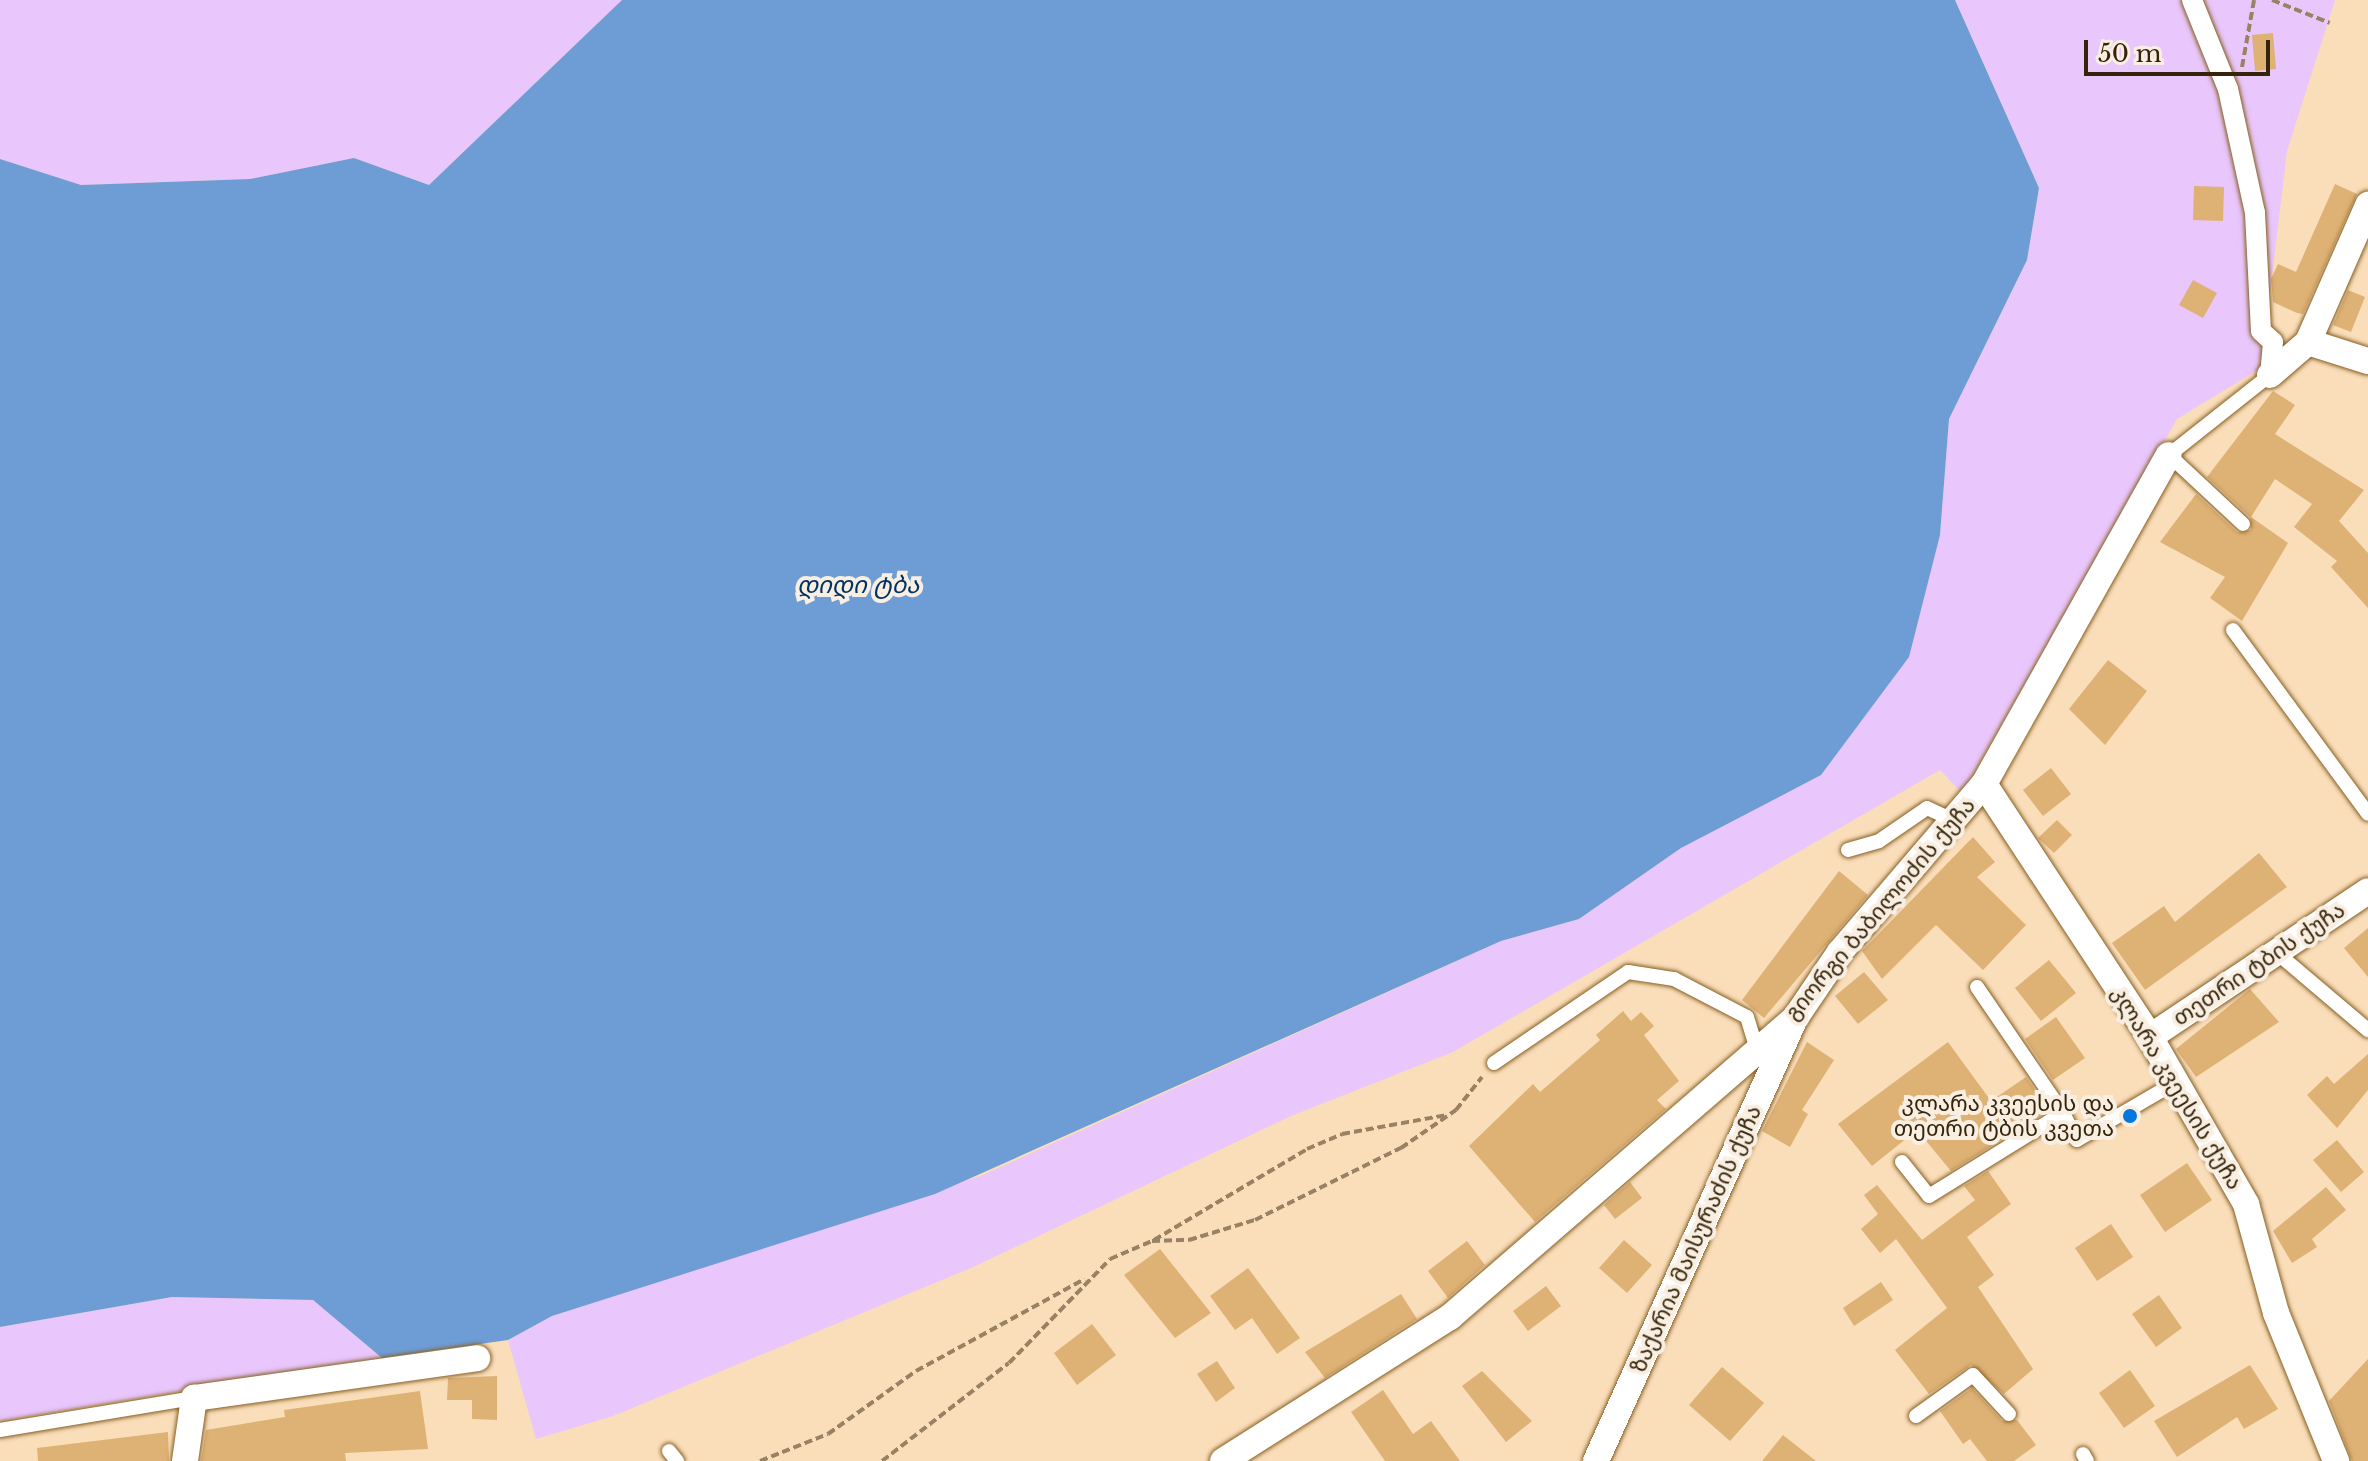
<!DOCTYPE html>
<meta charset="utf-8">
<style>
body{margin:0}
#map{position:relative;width:2368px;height:1461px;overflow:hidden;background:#fadeba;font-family:"Libre Baskerville","Noto Sans Georgian",serif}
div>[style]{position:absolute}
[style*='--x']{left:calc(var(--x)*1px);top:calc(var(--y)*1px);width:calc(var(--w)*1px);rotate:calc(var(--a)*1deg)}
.green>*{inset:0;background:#e9c6fc}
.water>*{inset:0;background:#6e9dd6}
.building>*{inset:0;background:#deb175}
.path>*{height:4px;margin-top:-2px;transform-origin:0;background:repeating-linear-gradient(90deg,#988263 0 8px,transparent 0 12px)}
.roads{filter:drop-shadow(0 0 2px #875e20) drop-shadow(0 0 2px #875e20)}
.service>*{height:14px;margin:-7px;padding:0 7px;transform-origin:7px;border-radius:7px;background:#fff}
.pedestrian>*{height:20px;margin:-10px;padding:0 10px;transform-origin:10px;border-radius:10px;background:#fff}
.minor>*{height:26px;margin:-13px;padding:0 13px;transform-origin:13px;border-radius:13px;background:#fff}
.dots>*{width:22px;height:22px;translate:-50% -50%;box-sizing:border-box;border:4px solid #f8eee2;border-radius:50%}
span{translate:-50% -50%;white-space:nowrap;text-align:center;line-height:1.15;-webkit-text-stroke:8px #f8eee2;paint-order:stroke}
.street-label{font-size:22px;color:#35240a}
.poi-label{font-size:22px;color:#35240a}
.right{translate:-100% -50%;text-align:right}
.water-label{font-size:24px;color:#003265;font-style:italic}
.scale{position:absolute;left:2084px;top:40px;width:186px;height:36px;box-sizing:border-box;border:4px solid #35240a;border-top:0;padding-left:10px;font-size:24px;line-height:28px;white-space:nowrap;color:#35240a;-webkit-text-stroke:6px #f8eee2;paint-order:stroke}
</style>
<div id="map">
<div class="green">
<div style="clip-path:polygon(0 0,622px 0,429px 185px,354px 158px,250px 179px,81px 185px,0 159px)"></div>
<div style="clip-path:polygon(1955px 0,2335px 0,2287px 151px,2261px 368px,2177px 419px,1962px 793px,1940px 770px,1453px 1052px,1291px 1116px,971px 1268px,613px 1416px,536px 1439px,508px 1340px,552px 1316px,983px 1175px,1501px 941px,1579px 919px,1681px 848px,1940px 535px,1949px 419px,2027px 260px,2039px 188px)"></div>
<div style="clip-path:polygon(172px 1297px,313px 1300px,382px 1358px,0 1421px,0 1327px)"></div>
</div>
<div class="water">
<div style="clip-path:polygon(622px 0,1955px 0,2039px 188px,2027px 260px,1949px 419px,1940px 535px,1909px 657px,1821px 775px,1681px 848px,1579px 919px,1501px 941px,935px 1194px,552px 1316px,508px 1340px,382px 1358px,313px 1300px,172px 1297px,0 1327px,0 159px,81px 185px,250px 179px,354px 158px,429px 185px)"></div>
</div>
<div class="building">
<div style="clip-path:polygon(2273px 33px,2276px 69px,2255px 71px,2252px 35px)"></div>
<div style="clip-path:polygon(2335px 184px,2357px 194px,2303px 314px,2297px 313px,2273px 302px,2271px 279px,2278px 264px,2296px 272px)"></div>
<div style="clip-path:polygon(2194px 186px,2224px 187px,2223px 221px,2193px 220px)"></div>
<div style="clip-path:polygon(2193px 280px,2217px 293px,2203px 318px,2179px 305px)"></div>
<div style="clip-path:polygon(2348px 290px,2365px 297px,2351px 332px,2333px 325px)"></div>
<div style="clip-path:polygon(2273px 391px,2295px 405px,2275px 434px,2364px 490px,2339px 521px,2368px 553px,2368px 608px,2331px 567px,2337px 561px,2294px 527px,2312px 504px,2275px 479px,2251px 517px,2288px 543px,2242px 621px,2210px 598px,2225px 577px,2160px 542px,2196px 494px,2237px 532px,2251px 530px,2250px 517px,2207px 477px)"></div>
<div style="clip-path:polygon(2108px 660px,2147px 691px,2105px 745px,2069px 709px)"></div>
<div style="clip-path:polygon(2051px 768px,2071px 794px,2043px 816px,2023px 790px)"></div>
<div style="clip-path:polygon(2057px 820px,2072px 835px,2054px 853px,2038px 838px)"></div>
<div style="clip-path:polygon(1973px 837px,1995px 862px,1977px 877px,2026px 925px,1983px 970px,1936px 925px,1882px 979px,1862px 951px)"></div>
<div style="clip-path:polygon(2259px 853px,2287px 887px,2145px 990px,2112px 943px,2164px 906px,2175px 922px)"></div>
<div style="clip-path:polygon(1839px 871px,1868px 895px,1764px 1018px,1742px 1000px)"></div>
<div style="clip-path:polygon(2368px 928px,2368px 977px,2344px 948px)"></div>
<div style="clip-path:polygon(2049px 960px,2076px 993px,2041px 1021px,2015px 988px)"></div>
<div style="clip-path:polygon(1864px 972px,1888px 1000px,1858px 1024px,1835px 996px)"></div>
<div style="clip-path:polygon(2250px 989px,2279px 1022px,2196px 1077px,2176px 1049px)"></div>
<div style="clip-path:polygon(1623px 1011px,1631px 1021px,1641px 1012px,1654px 1026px,1644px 1035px,1679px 1081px,1657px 1100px,1666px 1109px,1535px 1222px,1469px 1146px,1533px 1084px,1540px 1092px,1600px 1040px,1596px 1035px)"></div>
<div style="clip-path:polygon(2056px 1017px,2085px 1058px,2053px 1080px,2025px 1039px)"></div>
<div style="clip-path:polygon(1807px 1042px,1834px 1060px,1802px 1110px,1808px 1114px,1790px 1147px,1762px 1131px)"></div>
<div style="clip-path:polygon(1948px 1042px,1991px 1101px,2026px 1077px,2049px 1110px,1951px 1171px,1917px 1130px,1872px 1166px,1838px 1124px)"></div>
<div style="clip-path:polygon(2368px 1054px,2368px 1090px,2337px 1128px,2307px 1095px,2327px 1076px,2334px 1084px)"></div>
<div style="clip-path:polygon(2337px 1140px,2364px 1172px,2341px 1192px,2313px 1160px)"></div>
<div style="clip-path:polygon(2187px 1163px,2212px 1200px,2165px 1232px,2140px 1195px)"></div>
<div style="clip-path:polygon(1988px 1171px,2011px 1204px,1967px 1237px,1994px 1275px,1978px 1287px,2033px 1369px,2004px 1394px,1971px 1365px,1929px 1394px,1895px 1350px,1947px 1308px,1896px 1239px,1880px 1253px,1861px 1229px,1878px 1214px,1864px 1195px,1877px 1185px,1922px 1240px,1975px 1200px,1964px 1186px)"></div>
<div style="clip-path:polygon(1630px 1182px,1642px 1198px,1615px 1219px,1604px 1205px)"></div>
<div style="clip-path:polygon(2326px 1187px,2346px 1210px,2312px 1239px,2317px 1247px,2292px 1263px,2273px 1231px)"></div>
<div style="clip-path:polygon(2111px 1224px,2133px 1257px,2097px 1281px,2075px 1248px)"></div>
<div style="clip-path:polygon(1624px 1240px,1652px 1265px,1627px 1293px,1599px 1268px)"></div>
<div style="clip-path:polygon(1467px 1241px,1485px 1265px,1448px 1298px,1428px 1271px)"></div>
<div style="clip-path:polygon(1160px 1249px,1211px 1313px,1175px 1338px,1124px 1275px)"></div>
<div style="clip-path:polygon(1248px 1268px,1300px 1338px,1277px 1354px,1252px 1318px,1235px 1330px,1210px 1296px)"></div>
<div style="clip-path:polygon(1881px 1282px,1893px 1300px,1854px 1326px,1843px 1308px)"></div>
<div style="clip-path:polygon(1546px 1286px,1561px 1306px,1528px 1331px,1513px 1311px)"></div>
<div style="clip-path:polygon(1401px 1294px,1417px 1319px,1325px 1378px,1305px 1352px)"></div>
<div style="clip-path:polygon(2159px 1295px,2182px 1328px,2156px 1347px,2132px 1314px)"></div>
<div style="clip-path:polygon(1092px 1324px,1116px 1355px,1077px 1385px,1054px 1353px)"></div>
<div style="clip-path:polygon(2368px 1359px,2368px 1461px,2352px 1461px,2329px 1401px)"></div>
<div style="clip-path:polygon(1217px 1361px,1235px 1388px,1216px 1402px,1197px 1374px)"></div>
<div style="clip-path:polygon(2250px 1365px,2278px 1409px,2244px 1429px,2237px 1417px,2177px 1457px,2154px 1421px)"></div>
<div style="clip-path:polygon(1722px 1367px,1764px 1403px,1730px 1441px,1689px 1405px)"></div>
<div style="clip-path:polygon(2130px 1370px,2155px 1406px,2124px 1428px,2099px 1393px)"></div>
<div style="clip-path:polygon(1482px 1371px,1532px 1421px,1506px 1442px,1462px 1386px)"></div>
<div style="clip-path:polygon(497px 1376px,497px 1420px,472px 1419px,472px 1400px,447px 1400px,448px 1378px)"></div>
<div style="clip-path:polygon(1972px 1388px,2002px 1421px,2017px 1420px,2036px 1445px,2014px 1461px,1987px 1461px,1970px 1439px,1963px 1444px,1940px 1411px)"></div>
<div style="clip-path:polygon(1383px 1390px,1413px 1434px,1431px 1421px,1460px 1461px,1385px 1461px,1351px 1412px)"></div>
<div style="clip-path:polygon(420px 1391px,428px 1449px,345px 1453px,346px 1461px,201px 1461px,206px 1430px,285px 1417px,284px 1410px)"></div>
<div style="clip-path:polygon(168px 1432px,169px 1461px,38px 1461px,37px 1448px)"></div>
<div style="clip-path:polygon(1783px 1435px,1816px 1461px,1762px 1461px)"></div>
</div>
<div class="path">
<div style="--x:2272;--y:0;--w:62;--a:21.6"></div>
<div style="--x:2242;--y:67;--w:68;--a:-79.8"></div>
<div style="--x:1154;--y:1240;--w:178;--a:-30.7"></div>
<div style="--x:1307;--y:1149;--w:38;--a:-23"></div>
<div style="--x:1342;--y:1134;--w:107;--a:-10.3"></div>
<div style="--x:760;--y:1461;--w:73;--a:-21.7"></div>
<div style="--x:828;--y:1434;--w:108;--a:-35.6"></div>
<div style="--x:916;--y:1371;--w:192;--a:-28.6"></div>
<div style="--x:882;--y:1461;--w:160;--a:-37.7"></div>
<div style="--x:1009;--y:1363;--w:145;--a:-45.8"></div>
<div style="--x:1110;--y:1259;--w:46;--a:-23.2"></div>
<div style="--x:1152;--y:1241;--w:37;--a:-2"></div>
<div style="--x:1189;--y:1240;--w:69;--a:-16.9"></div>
<div style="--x:1255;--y:1220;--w:163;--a:-26.3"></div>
<div style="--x:1401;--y:1148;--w:67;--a:-34.6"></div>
<div style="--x:1456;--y:1110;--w:42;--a:-51.8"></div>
</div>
<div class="roads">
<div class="service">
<div style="--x:2243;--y:524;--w:101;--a:-137"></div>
<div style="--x:2169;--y:455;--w:129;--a:-38.4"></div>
<div style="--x:2233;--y:630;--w:228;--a:53.7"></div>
<div style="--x:1848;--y:850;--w:32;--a:-16"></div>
<div style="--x:1879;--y:841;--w:58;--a:-34.5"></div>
<div style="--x:1927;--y:808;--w:29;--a:25"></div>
<div style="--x:2276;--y:952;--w:121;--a:40.3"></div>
<div style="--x:1977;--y:987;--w:153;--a:55.7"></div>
<div style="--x:1494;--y:1063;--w:162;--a:-34.2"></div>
<div style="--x:1628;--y:972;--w:47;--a:8.7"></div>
<div style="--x:1674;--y:979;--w:82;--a:27.5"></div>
<div style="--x:1747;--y:1017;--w:30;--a:73"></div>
<div style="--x:1902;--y:1162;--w:43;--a:51.5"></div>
<div style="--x:1929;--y:1196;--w:158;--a:-31.8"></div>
<div style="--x:2063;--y:1113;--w:30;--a:63"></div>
<div style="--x:2077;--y:1140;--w:111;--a:-30.3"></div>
<div style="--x:1916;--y:1416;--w:70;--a:-35.7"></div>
<div style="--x:1973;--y:1375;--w:53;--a:47.3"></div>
<div style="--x:0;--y:1430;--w:197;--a:-9.4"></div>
<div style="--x:669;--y:1451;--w:13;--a:51"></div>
<div style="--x:2083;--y:1454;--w:8;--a:60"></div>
</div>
<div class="pedestrian">
<div style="--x:2192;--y:0;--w:96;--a:68"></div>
<div style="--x:2228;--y:89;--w:127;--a:77.7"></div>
<div style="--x:2255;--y:213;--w:118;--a:87.1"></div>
<div style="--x:2261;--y:331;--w:16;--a:43"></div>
<div style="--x:2273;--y:342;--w:33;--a:95"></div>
</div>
<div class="minor">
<div style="--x:2308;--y:342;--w:63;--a:17.6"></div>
<div style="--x:2270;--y:375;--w:50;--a:-41"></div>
<div style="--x:2308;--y:342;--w:150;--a:-66.3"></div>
<div style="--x:1984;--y:784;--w:303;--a:56.7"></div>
<div style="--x:2150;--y:1037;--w:193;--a:60.1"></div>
<div style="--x:2246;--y:1204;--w:113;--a:74.6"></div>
<div style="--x:2276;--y:1313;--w:160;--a:67.9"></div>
<div style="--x:2150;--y:1037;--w:262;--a:-33.8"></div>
<div style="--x:185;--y:1461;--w:64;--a:-81.9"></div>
<div style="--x:194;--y:1398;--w:286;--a:-8"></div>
<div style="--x:1223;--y:1461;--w:269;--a:-32.4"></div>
<div style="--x:1450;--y:1317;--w:458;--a:-40.9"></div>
<div style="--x:1796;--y:1017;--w:78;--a:-55.9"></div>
<div style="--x:1840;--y:952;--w:221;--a:-49.4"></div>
<div style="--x:1984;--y:784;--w:377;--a:-60.7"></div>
<div style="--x:1596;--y:1461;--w:487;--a:-65.8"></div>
</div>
</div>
<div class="dots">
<div style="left:2130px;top:1116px;background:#0278df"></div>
</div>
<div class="street-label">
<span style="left:1880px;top:909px;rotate:-50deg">გიორგი ბაბილოძის ქუჩა</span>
<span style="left:2259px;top:964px;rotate:-34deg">თეთრი ტბის ქუჩა</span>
<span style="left:2177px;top:1088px;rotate:59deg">კლარა კვეესის ქუჩა</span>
<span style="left:1696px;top:1239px;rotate:-66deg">ზაქარია მაისურაძის ქუჩა</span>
</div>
<div class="poi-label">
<span class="right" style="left:2114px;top:1116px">კლარა კვეესის და<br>თეთრი ტბის კვეთა</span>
</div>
<div class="water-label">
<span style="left:858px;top:585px">დიდი ტბა</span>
</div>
<div class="scale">50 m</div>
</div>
